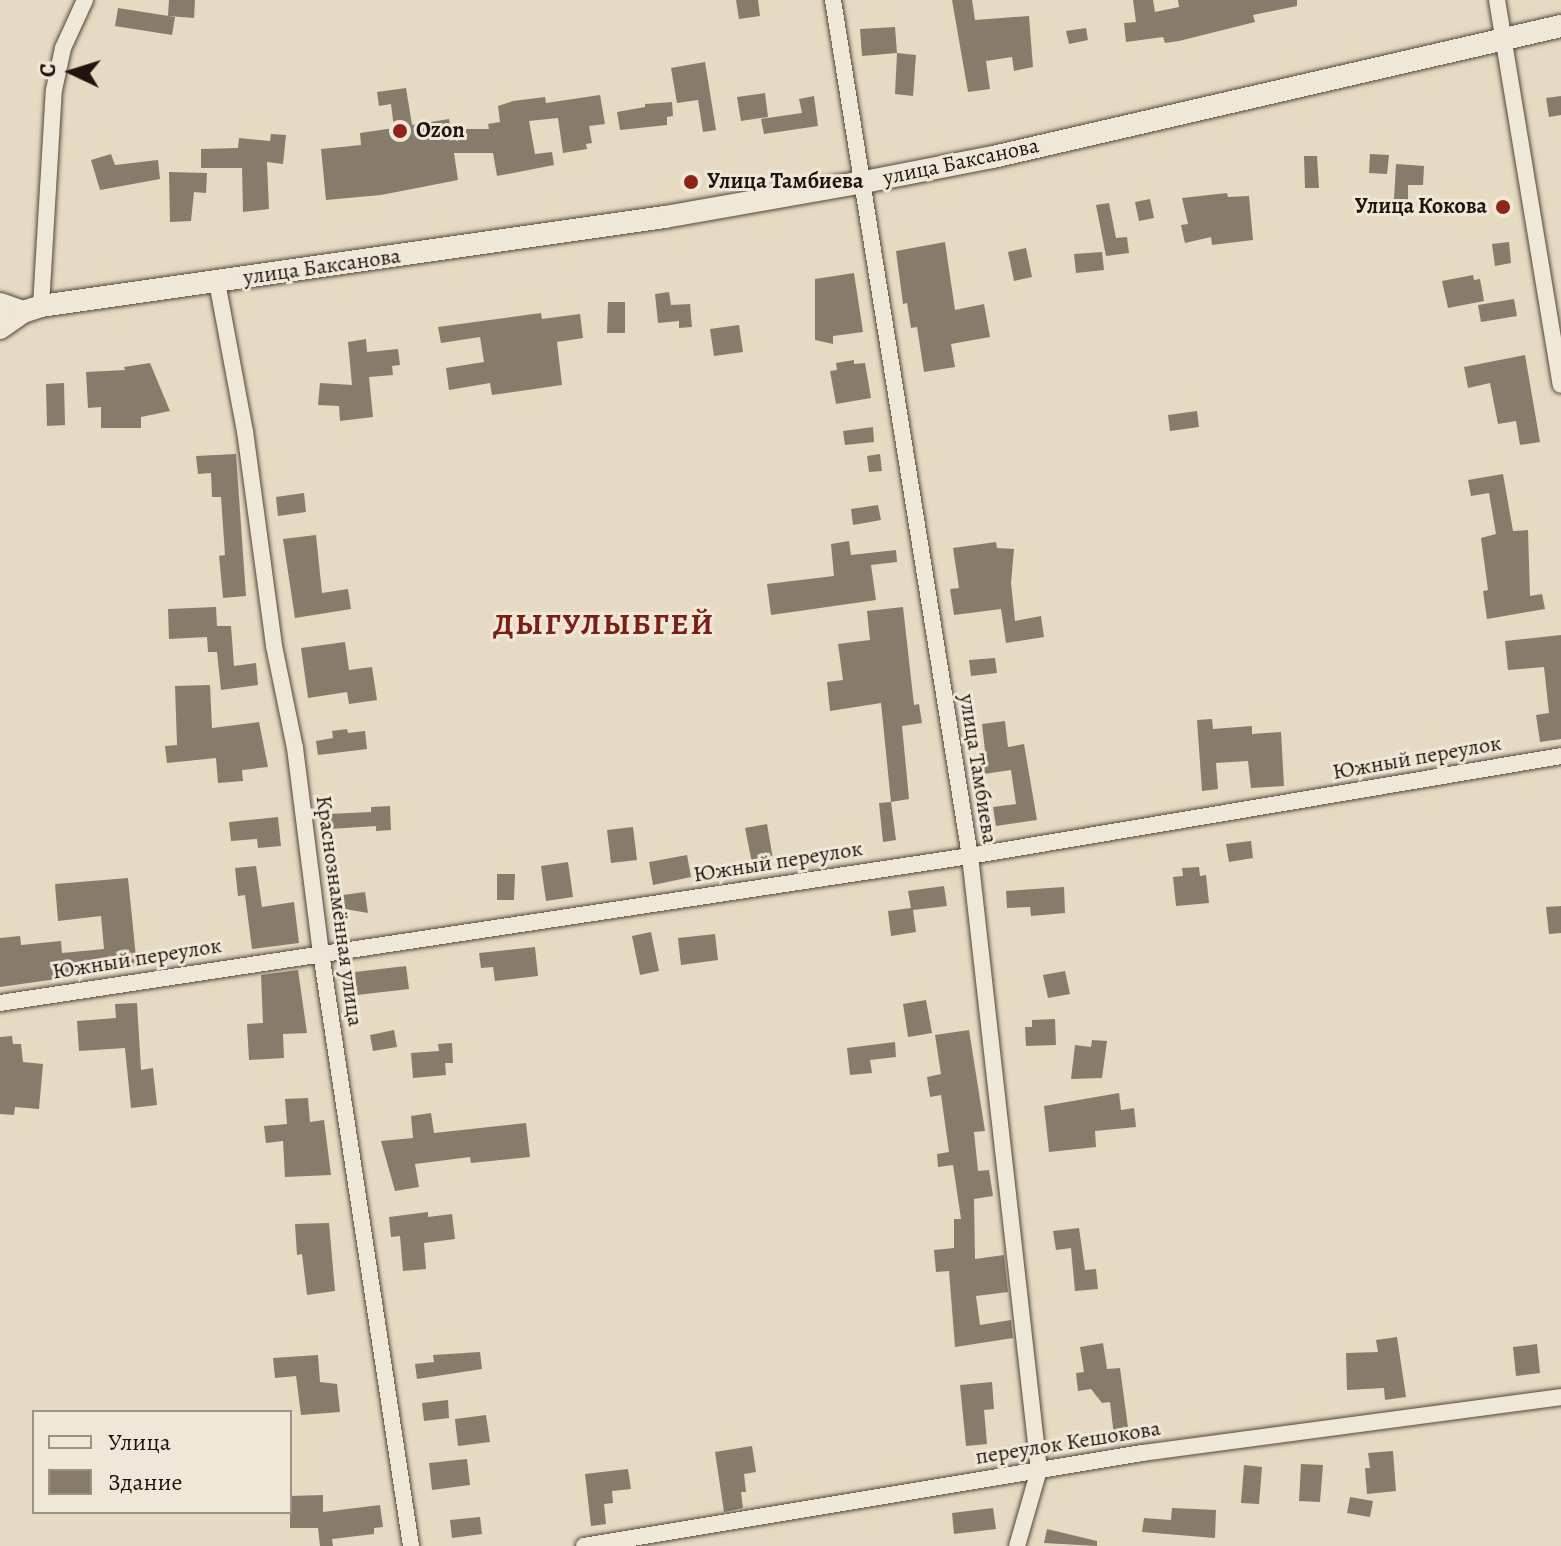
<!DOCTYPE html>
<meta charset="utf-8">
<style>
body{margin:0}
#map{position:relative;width:1561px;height:1546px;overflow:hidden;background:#e7dac2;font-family:Alegreya,serif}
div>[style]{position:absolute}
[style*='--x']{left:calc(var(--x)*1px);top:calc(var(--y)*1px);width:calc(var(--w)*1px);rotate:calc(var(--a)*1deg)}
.building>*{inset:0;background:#877b6c}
.roads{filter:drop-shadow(0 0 2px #52463c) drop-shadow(0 0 2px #52463c)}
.minor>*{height:16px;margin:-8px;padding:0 8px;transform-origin:8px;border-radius:8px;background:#efe7d7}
.secondary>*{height:22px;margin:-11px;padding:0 11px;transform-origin:11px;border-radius:11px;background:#efe7d7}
.dots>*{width:22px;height:22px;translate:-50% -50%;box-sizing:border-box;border:4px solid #efe7d7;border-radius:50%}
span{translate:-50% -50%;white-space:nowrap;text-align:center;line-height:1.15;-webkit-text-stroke:6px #efe7d7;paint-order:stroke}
.poi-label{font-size:22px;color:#20140f;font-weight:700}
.left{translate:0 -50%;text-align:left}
.right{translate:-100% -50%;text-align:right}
.street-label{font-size:22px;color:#20140f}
.district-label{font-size:30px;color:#7a1f14;font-weight:700;letter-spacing:2px}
.legend{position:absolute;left:32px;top:1410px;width:260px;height:104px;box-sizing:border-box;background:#efe7d7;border:2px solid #9c9387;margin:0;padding:10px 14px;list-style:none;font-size:24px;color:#20140f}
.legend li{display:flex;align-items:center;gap:16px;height:40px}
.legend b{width:40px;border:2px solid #9c9387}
.north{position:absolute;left:32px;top:32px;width:80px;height:80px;-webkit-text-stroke:6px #efe7d7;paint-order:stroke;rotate:274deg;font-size:22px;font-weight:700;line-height:32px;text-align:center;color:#20140f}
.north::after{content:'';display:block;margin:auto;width:28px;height:36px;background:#20140f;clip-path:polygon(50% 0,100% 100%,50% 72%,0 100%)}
</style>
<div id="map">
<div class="building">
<div style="clip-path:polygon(169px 0,195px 0,194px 18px,168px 16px)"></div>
<div style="clip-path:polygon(736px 0,758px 0,760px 16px,739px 19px)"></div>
<div style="clip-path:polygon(952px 0,972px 0,975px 20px,1029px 16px,1033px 67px,1014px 71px,1012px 57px,986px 61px,990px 89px,968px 92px)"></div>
<div style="clip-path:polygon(1133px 0,1153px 0,1155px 12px,1179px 7px,1178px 0,1297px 0,1297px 6px,1253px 15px,1255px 22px,1179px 41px,1165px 43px,1163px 37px,1126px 42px,1124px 23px,1136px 22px)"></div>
<div style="clip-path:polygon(118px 8px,175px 17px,172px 35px,115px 26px)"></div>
<div style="clip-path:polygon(895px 27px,897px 53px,862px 56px,860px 29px)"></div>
<div style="clip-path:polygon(1086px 28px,1088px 40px,1069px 44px,1066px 31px)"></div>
<div style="clip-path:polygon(897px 53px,916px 55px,913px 96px,895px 94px)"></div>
<div style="clip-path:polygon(705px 62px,716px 130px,703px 132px,698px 100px,677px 103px,671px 68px)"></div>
<div style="clip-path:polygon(406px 88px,412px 125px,449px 119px,451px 129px,489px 129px,488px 124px,500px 122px,498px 106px,513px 101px,545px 97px,546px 103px,600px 95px,605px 124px,589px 126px,592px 143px,586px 144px,587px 149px,563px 153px,558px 118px,529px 121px,535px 154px,552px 152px,554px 165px,497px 176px,493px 153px,454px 153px,458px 180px,381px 195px,326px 200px,321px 149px,361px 145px,360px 133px,394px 128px,391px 104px,379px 106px,377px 92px)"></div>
<div style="clip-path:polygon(765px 93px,768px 117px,741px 121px,737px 97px)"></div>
<div style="clip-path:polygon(814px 96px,818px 126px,764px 134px,761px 119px,802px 113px,799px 99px)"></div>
<div style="clip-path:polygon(1561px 96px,1561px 115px,1549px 117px,1546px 98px)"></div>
<div style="clip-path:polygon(672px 102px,673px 116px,667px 117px,667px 125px,620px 130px,617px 112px,645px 107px,645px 104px)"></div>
<div style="clip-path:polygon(271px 134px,286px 135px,283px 164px,267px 162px,269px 209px,243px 212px,242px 168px,201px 168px,201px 149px,238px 148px,239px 138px,270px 141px)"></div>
<div style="clip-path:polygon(111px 154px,115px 165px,158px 160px,160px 179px,100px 190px,91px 160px)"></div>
<div style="clip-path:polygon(1370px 154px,1389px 155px,1387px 174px,1369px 173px)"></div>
<div style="clip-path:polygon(1304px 156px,1317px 156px,1319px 188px,1305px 188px)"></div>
<div style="clip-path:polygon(1396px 164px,1424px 166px,1423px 185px,1408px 185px,1408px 200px,1394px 199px)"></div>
<div style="clip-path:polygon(169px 172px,207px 173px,206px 193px,194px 192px,191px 221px,170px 222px)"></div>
<div style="clip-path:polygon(1227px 193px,1228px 197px,1249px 196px,1253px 240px,1212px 245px,1211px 237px,1185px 243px,1181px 225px,1188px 224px,1182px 198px)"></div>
<div style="clip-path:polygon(1150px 199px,1154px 218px,1139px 221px,1135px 202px)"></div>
<div style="clip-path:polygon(1109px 203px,1116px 238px,1127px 237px,1129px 253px,1106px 256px,1096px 205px)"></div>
<div style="clip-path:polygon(945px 242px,955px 310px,984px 304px,990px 337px,951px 344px,955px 367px,924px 372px,917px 327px,911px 328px,907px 303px,903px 304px,896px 251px)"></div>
<div style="clip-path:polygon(1509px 242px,1511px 263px,1495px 266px,1492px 244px)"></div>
<div style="clip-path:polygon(1026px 248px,1032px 277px,1014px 281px,1008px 252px)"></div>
<div style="clip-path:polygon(1102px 252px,1104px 270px,1076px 273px,1074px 254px)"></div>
<div style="clip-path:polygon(854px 273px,863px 332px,833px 336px,833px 344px,815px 340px,815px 279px)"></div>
<div style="clip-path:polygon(1473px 275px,1474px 280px,1480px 279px,1484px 301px,1448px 308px,1442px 281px)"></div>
<div style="clip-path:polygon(669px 292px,671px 305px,690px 304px,692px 327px,679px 328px,679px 321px,658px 323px,655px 294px)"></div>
<div style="clip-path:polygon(1514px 299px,1517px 316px,1481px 322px,1478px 305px)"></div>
<div style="clip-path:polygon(608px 302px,625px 302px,625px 333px,607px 333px)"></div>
<div style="clip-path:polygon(541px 313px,542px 319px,580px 314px,583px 338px,557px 342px,562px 385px,492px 395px,490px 383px,449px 390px,446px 368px,484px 362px,480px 337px,441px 343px,438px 327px)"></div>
<div style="clip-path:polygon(739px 325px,743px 352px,714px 356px,710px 329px)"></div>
<div style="clip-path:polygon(366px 339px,367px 352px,398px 349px,400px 365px,392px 366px,393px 375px,369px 377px,373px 417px,340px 421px,339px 406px,318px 405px,320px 383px,352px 385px,348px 342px)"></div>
<div style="clip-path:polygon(1525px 355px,1540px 442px,1520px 445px,1516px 421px,1498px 424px,1490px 383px,1468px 388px,1464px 367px)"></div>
<div style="clip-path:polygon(854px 360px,854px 364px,865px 363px,871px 398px,836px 404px,830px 371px,837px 370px,836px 363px)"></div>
<div style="clip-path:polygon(150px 363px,170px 411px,141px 417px,141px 428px,101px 428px,101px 407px,88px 408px,86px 372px,125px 370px,124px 367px)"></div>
<div style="clip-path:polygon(64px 383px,65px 425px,47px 426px,46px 384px)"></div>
<div style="clip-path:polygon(1197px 411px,1199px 427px,1170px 431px,1168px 415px)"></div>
<div style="clip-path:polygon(873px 427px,874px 442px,845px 445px,843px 431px)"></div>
<div style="clip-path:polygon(236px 454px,246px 596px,223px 598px,219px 556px,225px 555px,221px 497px,212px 497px,211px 473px,198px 474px,196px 456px)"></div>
<div style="clip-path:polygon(880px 454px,882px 471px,869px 472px,867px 456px)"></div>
<div style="clip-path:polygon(1503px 474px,1513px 531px,1528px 530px,1530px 596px,1542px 594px,1545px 609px,1487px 619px,1483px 591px,1488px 590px,1481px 538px,1496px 534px,1489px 493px,1471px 496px,1468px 480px)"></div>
<div style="clip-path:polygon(304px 493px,306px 512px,278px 516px,276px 497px)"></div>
<div style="clip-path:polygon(878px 505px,881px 520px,853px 525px,851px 509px)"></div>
<div style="clip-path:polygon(316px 535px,322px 593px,348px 589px,351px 609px,295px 618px,283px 539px)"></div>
<div style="clip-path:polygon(849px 541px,851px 555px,896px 550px,897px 562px,871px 565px,876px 600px,771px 615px,767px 584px,834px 576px,831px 544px)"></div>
<div style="clip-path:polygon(996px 542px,997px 548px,1014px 549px,1011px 583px,1015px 621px,1041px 616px,1044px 637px,1006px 643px,1001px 609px,954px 615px,950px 589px,959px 588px,953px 548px)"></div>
<div style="clip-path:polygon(216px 607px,217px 626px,231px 626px,234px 666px,256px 663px,258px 685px,221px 690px,217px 652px,208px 652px,207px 637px,169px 639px,168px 609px)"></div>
<div style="clip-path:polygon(903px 607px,914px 705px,919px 704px,922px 723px,902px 726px,909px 799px,891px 802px,881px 703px,830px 711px,827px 682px,843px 680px,838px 644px,870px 640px,867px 611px)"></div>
<div style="clip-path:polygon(1561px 635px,1561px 739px,1540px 742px,1536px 715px,1549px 713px,1544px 667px,1508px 670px,1505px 641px)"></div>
<div style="clip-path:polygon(345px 642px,349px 670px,372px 667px,377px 700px,349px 704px,347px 692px,308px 698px,301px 648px)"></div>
<div style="clip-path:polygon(995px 658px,997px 673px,971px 676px,969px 660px)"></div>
<div style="clip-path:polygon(210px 685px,212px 728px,259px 722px,268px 767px,242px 770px,243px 781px,218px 783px,216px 758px,167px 763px,165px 746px,177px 745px,175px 686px)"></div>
<div style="clip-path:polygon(1212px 719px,1213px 729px,1252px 726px,1252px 734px,1281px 732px,1284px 786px,1251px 788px,1248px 761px,1216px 763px,1218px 789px,1202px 791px,1197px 720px)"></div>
<div style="clip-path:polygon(1005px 721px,1008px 747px,1024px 744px,1037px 820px,996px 826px,993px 807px,1016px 804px,1011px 770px,984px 774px,980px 752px,985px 751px,982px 724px)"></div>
<div style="clip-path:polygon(347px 729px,348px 733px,365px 731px,367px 749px,318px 755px,316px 741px,333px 738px,332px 731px)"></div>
<div style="clip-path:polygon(891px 802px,896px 840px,883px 842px,879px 803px)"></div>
<div style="clip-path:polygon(390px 806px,391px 830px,376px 831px,376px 826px,330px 829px,329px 814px,371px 812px,371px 807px)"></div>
<div style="clip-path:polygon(278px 817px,281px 846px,258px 848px,257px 839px,231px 841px,229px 822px)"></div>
<div style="clip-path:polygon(767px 824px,773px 859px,752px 863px,745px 828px)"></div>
<div style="clip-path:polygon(633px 827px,637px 860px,611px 863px,607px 830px)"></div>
<div style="clip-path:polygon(1251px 841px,1253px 858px,1229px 862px,1226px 844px)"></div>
<div style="clip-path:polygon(687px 855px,691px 877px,653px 885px,649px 862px)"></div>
<div style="clip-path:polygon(568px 862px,573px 897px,546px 901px,541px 866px)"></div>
<div style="clip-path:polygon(256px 866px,262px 907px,294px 902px,299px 943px,252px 949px,245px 895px,238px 896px,235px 868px)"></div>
<div style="clip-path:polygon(1199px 867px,1200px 876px,1206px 875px,1209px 903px,1176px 906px,1173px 877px,1183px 876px,1182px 868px)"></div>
<div style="clip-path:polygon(497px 874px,515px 874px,514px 900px,497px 900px)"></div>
<div style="clip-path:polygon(128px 878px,137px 967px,64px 974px,64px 978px,0 987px,0 938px,20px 936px,21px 945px,61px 941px,62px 953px,104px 949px,101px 916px,58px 921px,55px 884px)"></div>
<div style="clip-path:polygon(944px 886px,947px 906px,913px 910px,916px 932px,891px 936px,888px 911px,911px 908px,908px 891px)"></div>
<div style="clip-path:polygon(1064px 887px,1065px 913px,1031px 916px,1030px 907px,1007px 908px,1006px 891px)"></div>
<div style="clip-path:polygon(365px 892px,368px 913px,345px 909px,343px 895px)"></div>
<div style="clip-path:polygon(1561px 906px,1561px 933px,1549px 934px,1546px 907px)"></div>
<div style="clip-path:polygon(651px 932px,659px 971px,640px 975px,632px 936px)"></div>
<div style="clip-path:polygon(715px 934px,718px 960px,681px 965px,678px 938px)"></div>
<div style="clip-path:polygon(535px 947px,538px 976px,495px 981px,493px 967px,481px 968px,479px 953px)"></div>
<div style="clip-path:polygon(406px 966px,409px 989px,357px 995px,355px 972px)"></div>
<div style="clip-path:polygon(298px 970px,307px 1033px,283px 1034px,284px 1058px,249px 1060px,247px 1024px,263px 1023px,261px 975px)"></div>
<div style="clip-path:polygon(1065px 971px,1070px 994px,1048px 998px,1043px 975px)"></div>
<div style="clip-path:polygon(926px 1000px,932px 1033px,908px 1037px,903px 1004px)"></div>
<div style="clip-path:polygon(137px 1003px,141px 1070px,153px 1068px,157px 1105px,131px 1108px,125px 1048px,79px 1051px,77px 1021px,116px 1018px,115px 1004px)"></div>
<div style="clip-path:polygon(1055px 1019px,1056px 1045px,1026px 1046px,1025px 1027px,1032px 1027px,1032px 1020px)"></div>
<div style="clip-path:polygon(394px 1030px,397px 1047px,373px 1051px,370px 1035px)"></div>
<div style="clip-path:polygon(969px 1030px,985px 1131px,974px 1132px,978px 1171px,989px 1170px,993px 1196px,974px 1199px,975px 1259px,1004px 1255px,1008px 1292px,976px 1296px,980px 1325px,1011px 1320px,1013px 1338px,955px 1347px,949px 1271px,936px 1272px,934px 1250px,954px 1248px,954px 1219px,961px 1219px,953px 1165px,938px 1167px,937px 1154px,949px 1152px,941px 1095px,930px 1097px,927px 1077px,941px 1074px,935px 1035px)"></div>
<div style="clip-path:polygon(12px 1036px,13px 1044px,21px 1044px,23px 1062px,43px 1064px,39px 1109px,15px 1107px,14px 1115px,0 1114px,0 1037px)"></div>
<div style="clip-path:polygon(1092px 1040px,1107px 1041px,1102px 1078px,1071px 1079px,1075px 1045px,1091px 1047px)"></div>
<div style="clip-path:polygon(895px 1042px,896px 1057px,870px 1060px,872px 1073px,850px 1075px,847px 1048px)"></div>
<div style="clip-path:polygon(452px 1043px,453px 1063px,445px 1063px,446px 1075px,413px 1078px,411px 1053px,439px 1051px,438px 1044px)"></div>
<div style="clip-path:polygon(1119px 1093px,1121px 1110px,1134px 1108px,1136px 1127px,1095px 1131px,1096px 1147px,1049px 1152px,1044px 1106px)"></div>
<div style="clip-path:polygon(308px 1098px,310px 1122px,324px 1120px,331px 1175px,285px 1177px,283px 1141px,266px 1143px,264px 1126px,287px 1124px,285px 1099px)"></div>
<div style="clip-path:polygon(431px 1113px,434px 1133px,526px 1123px,530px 1157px,471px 1163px,470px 1157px,415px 1164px,419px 1187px,395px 1191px,381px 1141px,413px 1138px,411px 1116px)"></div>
<div style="clip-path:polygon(428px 1212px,428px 1217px,452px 1214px,455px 1239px,424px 1243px,426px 1269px,403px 1271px,400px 1236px,391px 1237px,389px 1217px)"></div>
<div style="clip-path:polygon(329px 1223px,335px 1291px,307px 1295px,302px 1254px,297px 1255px,295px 1224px)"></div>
<div style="clip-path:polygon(1079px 1228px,1085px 1270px,1096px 1269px,1098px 1289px,1075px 1291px,1071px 1248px,1056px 1250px,1053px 1231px)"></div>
<div style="clip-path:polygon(1397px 1337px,1406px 1397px,1385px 1400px,1384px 1388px,1347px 1390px,1346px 1353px,1378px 1352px,1376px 1340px)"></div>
<div style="clip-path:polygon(1103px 1343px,1107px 1369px,1120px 1368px,1129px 1435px,1114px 1436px,1110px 1402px,1102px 1403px,1091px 1389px,1078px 1391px,1076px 1373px,1084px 1372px,1080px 1347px)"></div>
<div style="clip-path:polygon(1537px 1344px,1540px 1373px,1516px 1376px,1513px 1347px)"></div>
<div style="clip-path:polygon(480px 1352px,482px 1369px,417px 1379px,415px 1364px,434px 1362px,433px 1355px)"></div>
<div style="clip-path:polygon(318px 1355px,320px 1382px,337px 1384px,340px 1412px,301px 1415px,296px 1376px,275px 1378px,273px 1358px)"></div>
<div style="clip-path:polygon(992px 1382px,994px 1409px,984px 1410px,987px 1444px,966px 1446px,960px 1385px)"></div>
<div style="clip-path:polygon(448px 1400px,449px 1418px,424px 1421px,422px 1403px)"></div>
<div style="clip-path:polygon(486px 1415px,490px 1442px,458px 1446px,455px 1419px)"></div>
<div style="clip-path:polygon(752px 1446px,756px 1472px,744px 1474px,746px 1492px,741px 1492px,743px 1508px,724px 1512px,715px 1452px)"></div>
<div style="clip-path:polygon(1393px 1451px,1396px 1491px,1367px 1494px,1365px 1468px,1370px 1468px,1368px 1453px)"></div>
<div style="clip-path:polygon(467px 1459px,470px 1485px,432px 1490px,429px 1463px)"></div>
<div style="clip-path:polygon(1301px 1464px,1323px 1465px,1320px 1502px,1299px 1501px)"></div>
<div style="clip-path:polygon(1244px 1465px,1262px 1467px,1259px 1504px,1241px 1503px)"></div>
<div style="clip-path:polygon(628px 1469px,631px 1489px,612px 1491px,613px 1503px,604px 1504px,606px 1524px,591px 1526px,585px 1474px)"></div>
<div style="clip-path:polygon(323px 1495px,323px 1512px,380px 1505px,383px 1527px,374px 1528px,374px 1534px,332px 1539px,333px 1546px,320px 1546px,318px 1528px,290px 1528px,290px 1496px)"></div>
<div style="clip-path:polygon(1350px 1497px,1373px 1501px,1370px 1517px,1347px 1513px)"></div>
<div style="clip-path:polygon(993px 1508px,996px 1529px,954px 1534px,952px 1513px)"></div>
<div style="clip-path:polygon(1172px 1508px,1216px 1510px,1215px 1538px,1142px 1532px,1144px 1518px,1171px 1520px)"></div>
<div style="clip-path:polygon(480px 1517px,482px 1534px,452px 1538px,450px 1520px)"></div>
<div style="clip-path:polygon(1047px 1529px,1097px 1541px,1097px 1546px,1044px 1543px)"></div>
</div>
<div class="roads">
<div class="minor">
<div style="--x:833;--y:0;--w:867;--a:80.91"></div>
<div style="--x:970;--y:856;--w:618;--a:83.59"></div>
<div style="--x:1039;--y:1470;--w:79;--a:106.1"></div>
<div style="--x:1497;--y:0;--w:390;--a:80.6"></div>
<div style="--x:217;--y:282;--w:152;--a:79.4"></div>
<div style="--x:245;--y:431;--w:217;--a:82.3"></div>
<div style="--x:274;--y:646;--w:104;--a:78.4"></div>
<div style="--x:295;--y:748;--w:207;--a:82.8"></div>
<div style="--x:321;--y:953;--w:600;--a:81.37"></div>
<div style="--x:41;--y:306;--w:216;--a:-86.6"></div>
<div style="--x:54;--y:90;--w:43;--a:-77.9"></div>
<div style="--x:63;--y:48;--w:53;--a:-65.4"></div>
<div style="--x:0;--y:1003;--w:981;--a:-8.62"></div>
<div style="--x:970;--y:856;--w:599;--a:-9.6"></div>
<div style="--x:584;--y:1546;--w:566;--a:-9.46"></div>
<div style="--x:1142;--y:1453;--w:423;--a:-7.6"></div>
</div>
<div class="secondary">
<div style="--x:0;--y:304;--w:24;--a:19"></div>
<div style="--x:0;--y:328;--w:28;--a:-35"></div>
<div style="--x:23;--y:312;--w:19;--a:-18"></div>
<div style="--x:41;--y:306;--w:630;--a:-8.12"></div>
<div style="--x:665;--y:217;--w:202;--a:-10"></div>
<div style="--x:864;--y:182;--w:131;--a:-11"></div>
<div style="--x:993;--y:157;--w:583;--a:-12.99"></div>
</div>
</div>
<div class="dots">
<div style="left:400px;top:131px;background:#8f2418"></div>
<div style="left:691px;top:182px;background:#8f2418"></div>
<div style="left:1503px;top:207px;background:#8f2418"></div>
</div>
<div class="poi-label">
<span class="left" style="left:416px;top:131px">Ozon</span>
<span class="left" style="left:707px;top:182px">Улица Тамбиева</span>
<span class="right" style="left:1487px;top:207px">Улица Кокова</span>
</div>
<div class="street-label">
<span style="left:961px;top:162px;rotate:-12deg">улица Баксанова</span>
<span style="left:322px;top:267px;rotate:-8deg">улица Баксанова</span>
<span style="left:1417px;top:758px;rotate:-10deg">Южный переулок</span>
<span style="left:978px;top:769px;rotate:81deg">улица Тамбиева</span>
<span style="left:778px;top:862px;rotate:-9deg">Южный переулок</span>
<span style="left:339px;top:911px;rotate:82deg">Краснознамённая улица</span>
<span style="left:137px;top:959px;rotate:-9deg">Южный переулок</span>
<span style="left:1068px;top:1443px;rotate:-9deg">переулок Кешокова</span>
</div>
<div class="district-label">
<span style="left:604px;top:624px">ДЫГУЛЫБГЕЙ</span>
</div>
<ul class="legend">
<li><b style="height:10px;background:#efe7d7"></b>Улица</li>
<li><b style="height:22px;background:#877b6c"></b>Здание</li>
</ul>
<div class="north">С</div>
</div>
